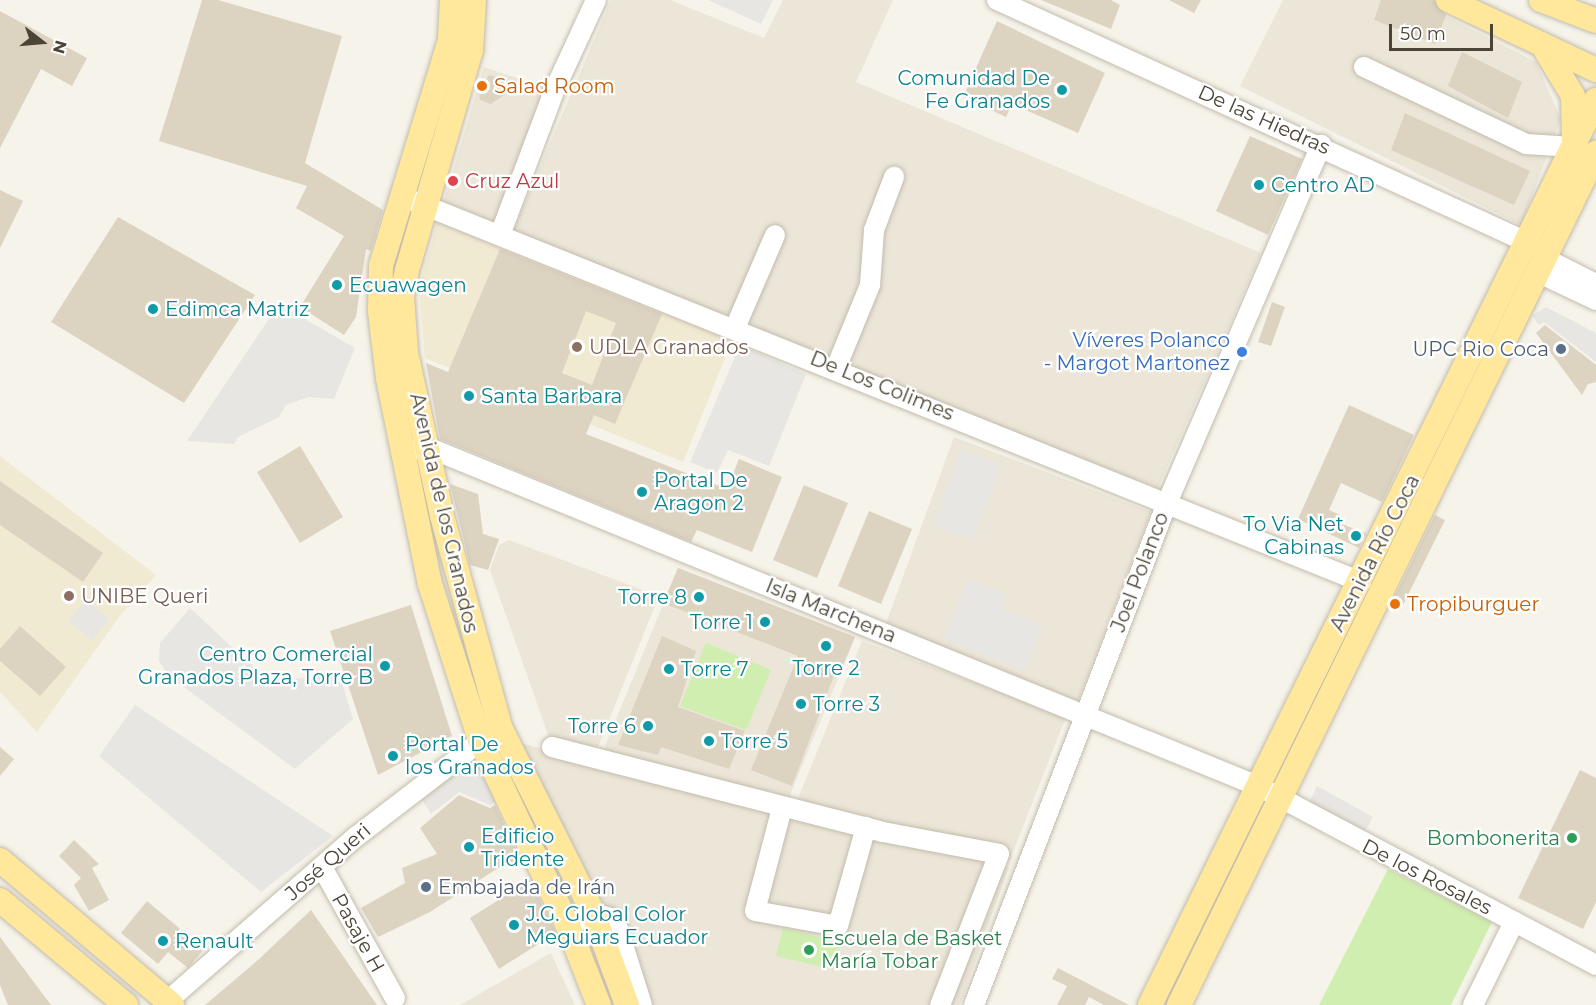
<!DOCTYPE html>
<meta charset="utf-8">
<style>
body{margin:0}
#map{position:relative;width:1596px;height:1005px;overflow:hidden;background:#f6f3ea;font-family:Montserrat,sans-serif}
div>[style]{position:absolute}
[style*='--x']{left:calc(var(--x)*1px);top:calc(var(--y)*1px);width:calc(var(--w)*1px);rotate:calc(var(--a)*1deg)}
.residential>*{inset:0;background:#ebe6d8}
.education>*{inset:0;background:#f1ead3}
.green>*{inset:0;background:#cfeeb0}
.parking>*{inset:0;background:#e8e6e2}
.building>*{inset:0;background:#ddd3c1}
.roads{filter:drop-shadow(0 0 2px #c3bcac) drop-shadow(0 0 2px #c3bcac)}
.minor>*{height:20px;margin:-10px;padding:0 10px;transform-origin:10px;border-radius:10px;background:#fff}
.major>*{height:24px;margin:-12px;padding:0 12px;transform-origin:12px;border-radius:12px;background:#ffe79b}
.dots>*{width:16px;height:16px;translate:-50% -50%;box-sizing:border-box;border:3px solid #fff;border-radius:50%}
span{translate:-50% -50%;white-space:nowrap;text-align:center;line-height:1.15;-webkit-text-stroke:4.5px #fff;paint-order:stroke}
.culture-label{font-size:20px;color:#0d838f}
.right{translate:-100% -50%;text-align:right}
.left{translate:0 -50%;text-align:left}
.food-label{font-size:20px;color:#c56008}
.street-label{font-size:20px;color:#4c4537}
.health-label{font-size:20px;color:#be3a42}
.shop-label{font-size:20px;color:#366cbe}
.education-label{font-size:20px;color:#785e54}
.service-label{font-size:20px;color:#4e5e75}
.leisure-label{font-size:20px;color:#27864d}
.north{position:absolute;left:12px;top:12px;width:60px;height:60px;-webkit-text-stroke:4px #fff;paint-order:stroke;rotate:106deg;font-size:16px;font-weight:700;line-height:24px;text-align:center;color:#4c4537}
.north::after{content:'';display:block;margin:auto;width:21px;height:27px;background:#4c4537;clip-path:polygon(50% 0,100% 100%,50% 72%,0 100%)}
.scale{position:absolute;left:1389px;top:24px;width:104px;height:27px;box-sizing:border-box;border:3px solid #4c4537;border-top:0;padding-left:8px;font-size:18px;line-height:21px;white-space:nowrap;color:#4c4537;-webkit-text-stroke:4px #fff;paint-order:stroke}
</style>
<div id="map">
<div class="residential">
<div style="clip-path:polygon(611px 0,670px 0,764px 38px,783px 0,893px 0,856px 82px,1261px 253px,1158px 488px,719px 322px,513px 230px)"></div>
<div style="clip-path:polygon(1283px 0,1414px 0,1536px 62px,1561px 119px,1521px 225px,1240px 86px)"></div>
<div style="clip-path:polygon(484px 67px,549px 89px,504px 226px,443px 204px)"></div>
<div style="clip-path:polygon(954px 437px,1151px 512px,1078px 701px,885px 626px)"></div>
<div style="clip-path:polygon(509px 540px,659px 596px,594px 757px,552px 746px,490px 570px,499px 545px)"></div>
<div style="clip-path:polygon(678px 568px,855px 637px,786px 805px,601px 756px)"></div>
<div style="clip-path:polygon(862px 641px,1066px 717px,1010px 860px,795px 806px)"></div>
<div style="clip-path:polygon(516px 742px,1009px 867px,960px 1005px,634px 1005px)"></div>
<div style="clip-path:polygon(551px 953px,575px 1005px,460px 1005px)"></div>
</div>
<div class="education">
<div style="clip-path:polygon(439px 217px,734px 336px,683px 462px,425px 358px,419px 288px)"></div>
<div style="clip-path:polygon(0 456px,156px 575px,119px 617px,37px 732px,0 692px)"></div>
</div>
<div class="green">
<div style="clip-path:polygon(706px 643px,771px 670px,746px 730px,680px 706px)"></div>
<div style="clip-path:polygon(1388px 869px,1492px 922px,1451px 1005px,1319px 1005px)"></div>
<div style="clip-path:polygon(783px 928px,841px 943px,835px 970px,776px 956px)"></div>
</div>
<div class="parking">
<div style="clip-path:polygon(708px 0,773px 0,761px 24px)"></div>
<div style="clip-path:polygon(279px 304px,355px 348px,334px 399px,309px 397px,286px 405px,279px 417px,238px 437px,234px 444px,187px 441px)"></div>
<div style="clip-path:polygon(1546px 307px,1596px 333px,1596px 362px,1544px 322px,1539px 325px,1532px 316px)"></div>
<div style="clip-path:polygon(740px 345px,806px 374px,769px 466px,728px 450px,717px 473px,690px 462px)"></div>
<div style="clip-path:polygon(961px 450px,1001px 465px,973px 540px,933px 526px)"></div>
<div style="clip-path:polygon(967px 580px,1006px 594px,1001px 609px,1042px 625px,1026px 671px,944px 639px)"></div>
<div style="clip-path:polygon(86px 600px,109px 619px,92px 641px,68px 621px)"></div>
<div style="clip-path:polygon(190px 608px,269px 682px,339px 673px,353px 719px,295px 769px,169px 676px,159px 661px,160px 643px)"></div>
<div style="clip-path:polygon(135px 705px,333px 836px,261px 892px,99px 756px)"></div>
<div style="clip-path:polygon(479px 751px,502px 797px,490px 805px,459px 792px,431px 814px,421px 798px)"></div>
<div style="clip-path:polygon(1317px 786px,1373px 817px,1361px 839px,1306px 809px)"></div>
</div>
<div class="building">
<div style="clip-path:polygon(202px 0,218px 0,342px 36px,305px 163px,383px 210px,371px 251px,366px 249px,356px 317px,344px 335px,300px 307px,344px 236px,296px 208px,307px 186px,159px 141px)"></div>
<div style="clip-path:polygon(1041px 0,1111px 0,1120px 5px,1111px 29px)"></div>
<div style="clip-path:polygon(1169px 0,1201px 0,1194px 13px)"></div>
<div style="clip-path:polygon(1381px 0,1434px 0,1446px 15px,1435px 44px,1374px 20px)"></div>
<div style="clip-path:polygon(0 11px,87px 58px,72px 86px,41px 69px,0 148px)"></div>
<div style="clip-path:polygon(997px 21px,1105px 73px,1078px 133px,1012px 104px,1006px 117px,963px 97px)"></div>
<div style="clip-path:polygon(1462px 52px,1522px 82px,1508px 118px,1448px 86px)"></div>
<div style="clip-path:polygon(489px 75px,509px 81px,504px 95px,491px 104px,480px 100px,479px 92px)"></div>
<div style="clip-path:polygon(1405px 113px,1530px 171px,1514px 205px,1391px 150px)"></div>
<div style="clip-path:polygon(1250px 136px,1302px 159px,1268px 235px,1216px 211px)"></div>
<div style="clip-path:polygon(0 190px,23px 201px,0 248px)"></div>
<div style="clip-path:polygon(118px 217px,255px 295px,184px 403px,51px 322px)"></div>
<div style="clip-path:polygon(evenodd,500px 249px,662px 314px,615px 424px,594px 415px,586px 434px,727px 489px,739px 459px,782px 477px,752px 552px,697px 530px,691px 542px,440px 439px,426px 363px,448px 372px,500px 249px,586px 311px,616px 323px,592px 385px,562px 373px,586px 311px)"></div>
<div style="clip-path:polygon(1272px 302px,1285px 307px,1271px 346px,1258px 342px)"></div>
<div style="clip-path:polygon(1545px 325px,1596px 365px,1596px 382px,1588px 384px,1582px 395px,1536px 333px)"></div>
<div style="clip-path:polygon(1349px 405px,1414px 435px,1382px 502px,1341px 483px,1329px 510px,1342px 516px,1339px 523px,1366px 533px,1359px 548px,1298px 519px)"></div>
<div style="clip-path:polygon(300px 446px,343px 517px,300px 543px,257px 472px)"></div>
<div style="clip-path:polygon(0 481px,103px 553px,83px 582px,0 525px)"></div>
<div style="clip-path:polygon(450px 484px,478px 494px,483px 534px,499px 539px,488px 570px,470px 565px)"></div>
<div style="clip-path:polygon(804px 485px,848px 503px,817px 578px,773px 560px)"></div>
<div style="clip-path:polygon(869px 511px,912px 529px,881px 604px,838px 586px)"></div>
<div style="clip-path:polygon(1435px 515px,1445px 520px,1400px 611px,1390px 606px)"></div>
<div style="clip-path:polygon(678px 568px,855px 637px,839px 675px,835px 673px,792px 786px,751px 770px,798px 656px,663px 603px)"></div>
<div style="clip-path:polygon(411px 605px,452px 736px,378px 775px,330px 631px)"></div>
<div style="clip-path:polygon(20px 626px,66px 667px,40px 696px,0 661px,0 649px)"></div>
<div style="clip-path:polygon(662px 636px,696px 651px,678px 707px,745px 731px,729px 769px,661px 747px,658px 755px,618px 745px)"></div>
<div style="clip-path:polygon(0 747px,14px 759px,0 776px)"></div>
<div style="clip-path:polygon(1580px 770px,1596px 778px,1596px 902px,1583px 929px,1518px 898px)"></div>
<div style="clip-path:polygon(459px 795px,490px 808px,495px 805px,521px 860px,510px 866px,509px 861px,430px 912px,378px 937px,361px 908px,405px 883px,402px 868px,437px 854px,420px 828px)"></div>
<div style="clip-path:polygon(74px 840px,99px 864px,92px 868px,109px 900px,89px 911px,74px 885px,81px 878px,59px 856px)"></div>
<div style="clip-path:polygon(530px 880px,556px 933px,499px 969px,470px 918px)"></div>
<div style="clip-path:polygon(147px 901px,204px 949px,188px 968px,168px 952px,158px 964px,121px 933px)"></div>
<div style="clip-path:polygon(311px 910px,377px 1005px,205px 1005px,258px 960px)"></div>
<div style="clip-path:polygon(0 937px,51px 1005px,8px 1005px,0 985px)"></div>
<div style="clip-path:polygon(1058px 968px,1129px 1005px,1104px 1005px,1089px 997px,1085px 1005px,1057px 1005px,1067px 986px,1052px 979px)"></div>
</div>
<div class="roads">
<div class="minor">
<div style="--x:997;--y:0;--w:585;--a:24.55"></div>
<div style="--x:1364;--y:67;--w:179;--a:25.4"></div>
<div style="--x:1526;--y:144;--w:47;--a:3.7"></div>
<div style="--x:401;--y:196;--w:1035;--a:21.9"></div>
<div style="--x:500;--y:235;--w:154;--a:-69.4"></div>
<div style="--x:554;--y:91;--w:100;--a:-65.2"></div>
<div style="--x:1546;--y:259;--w:56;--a:26.6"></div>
<div style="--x:1539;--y:273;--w:63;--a:25.3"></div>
<div style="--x:735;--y:328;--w:101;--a:-66.7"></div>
<div style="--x:836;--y:368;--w:90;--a:-67.7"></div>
<div style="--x:870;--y:285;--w:55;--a:-85.8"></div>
<div style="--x:874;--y:230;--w:57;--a:-69.3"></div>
<div style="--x:417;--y:449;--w:10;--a:-11"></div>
<div style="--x:427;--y:447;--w:900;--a:22.2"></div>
<div style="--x:1260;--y:787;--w:380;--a:27.9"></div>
<div style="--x:552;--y:747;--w:342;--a:14.4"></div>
<div style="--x:883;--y:832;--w:118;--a:10.7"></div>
<div style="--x:999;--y:854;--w:162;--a:111.3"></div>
<div style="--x:782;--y:808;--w:106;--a:104.7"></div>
<div style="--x:755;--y:911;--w:84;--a:10.2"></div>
<div style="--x:838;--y:926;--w:103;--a:-74.2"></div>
<div style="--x:322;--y:867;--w:150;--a:60.9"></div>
<div style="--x:568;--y:926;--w:28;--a:-27"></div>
<div style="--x:593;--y:913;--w:18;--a:16"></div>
<div style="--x:610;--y:918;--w:14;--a:54"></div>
<div style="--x:618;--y:929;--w:80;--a:72.5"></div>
<div style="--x:163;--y:1005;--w:257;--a:-41.1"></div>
<div style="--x:357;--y:836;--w:169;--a:-37.5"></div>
<div style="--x:974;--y:1005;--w:538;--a:-68.97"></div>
<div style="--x:1167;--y:503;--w:390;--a:-66.7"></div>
<div style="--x:1473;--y:1005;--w:93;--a:-63.7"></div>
</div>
<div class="major">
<div style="--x:452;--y:0;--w:40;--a:92.9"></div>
<div style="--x:450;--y:40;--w:236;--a:107"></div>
<div style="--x:381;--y:266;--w:45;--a:91.3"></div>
<div style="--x:380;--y:311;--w:67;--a:83.2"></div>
<div style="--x:388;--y:378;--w:210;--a:78.5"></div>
<div style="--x:430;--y:584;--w:164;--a:72.2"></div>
<div style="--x:480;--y:740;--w:206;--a:64.7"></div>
<div style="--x:568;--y:926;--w:85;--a:68.6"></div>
<div style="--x:474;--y:0;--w:50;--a:93.4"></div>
<div style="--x:471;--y:50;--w:229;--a:106.2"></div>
<div style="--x:407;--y:270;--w:26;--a:101"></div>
<div style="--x:402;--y:296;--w:57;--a:86"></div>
<div style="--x:406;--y:353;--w:167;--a:77.5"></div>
<div style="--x:442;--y:516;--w:219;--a:74.6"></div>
<div style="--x:500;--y:727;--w:208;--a:63.4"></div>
<div style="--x:593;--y:913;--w:98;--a:69.7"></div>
<div style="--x:1448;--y:0;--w:164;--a:25.3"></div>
<div style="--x:1541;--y:0;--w:59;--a:20.9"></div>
<div style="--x:1546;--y:51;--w:52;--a:59"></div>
<div style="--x:1573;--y:96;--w:44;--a:88.7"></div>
<div style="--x:0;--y:860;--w:225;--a:40.1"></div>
<div style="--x:0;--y:900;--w:164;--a:39.8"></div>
<div style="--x:1150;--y:1005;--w:1009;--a:-63.77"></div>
<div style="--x:1179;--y:1005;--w:949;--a:-63.92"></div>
</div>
</div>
<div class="dots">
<div style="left:482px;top:86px;background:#e8710a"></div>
<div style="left:1062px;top:90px;background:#0f9aa8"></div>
<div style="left:453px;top:181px;background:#e0444e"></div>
<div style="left:1259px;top:185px;background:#0f9aa8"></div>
<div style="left:337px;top:285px;background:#0f9aa8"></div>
<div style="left:153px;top:309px;background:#0f9aa8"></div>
<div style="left:577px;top:347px;background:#8d6e63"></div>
<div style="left:1561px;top:349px;background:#5c6f8a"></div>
<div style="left:1242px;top:352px;background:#3f7fe0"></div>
<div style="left:469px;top:396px;background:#0f9aa8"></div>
<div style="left:642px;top:492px;background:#0f9aa8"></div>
<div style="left:1356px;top:536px;background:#0f9aa8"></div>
<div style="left:69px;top:596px;background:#8d6e63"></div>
<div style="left:699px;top:597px;background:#0f9aa8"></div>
<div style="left:1395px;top:604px;background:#e8710a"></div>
<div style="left:765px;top:622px;background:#0f9aa8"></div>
<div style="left:826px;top:646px;background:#0f9aa8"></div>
<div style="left:385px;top:666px;background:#0f9aa8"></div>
<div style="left:669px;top:669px;background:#0f9aa8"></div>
<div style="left:801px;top:704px;background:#0f9aa8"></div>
<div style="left:648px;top:726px;background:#0f9aa8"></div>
<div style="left:709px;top:741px;background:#0f9aa8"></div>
<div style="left:393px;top:756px;background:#0f9aa8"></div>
<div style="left:1572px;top:838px;background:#2e9e5b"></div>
<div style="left:469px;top:847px;background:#0f9aa8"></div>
<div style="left:426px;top:887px;background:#5c6f8a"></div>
<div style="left:514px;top:925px;background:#0f9aa8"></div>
<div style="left:163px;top:941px;background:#0f9aa8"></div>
<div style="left:809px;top:950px;background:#2e9e5b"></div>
</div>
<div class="culture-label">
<span class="right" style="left:1050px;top:90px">Comunidad De<br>Fe Granados</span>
<span class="left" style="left:1271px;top:185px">Centro AD</span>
<span class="left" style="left:349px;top:285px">Ecuawagen</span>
<span class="left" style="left:165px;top:309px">Edimca Matriz</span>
<span class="left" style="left:481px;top:396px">Santa Barbara</span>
<span class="left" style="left:654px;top:492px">Portal De<br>Aragon 2</span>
<span class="right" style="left:1344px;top:536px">To Via Net<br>Cabinas</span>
<span class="right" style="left:687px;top:597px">Torre 8</span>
<span class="right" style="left:753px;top:622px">Torre 1</span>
<span class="right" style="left:373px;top:666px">Centro Comercial<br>Granados Plaza, Torre B</span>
<span style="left:826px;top:668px">Torre 2</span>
<span class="left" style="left:681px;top:669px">Torre 7</span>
<span class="left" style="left:813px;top:704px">Torre 3</span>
<span class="right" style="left:636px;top:726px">Torre 6</span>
<span class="left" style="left:721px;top:741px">Torre 5</span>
<span class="left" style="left:405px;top:756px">Portal De<br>los Granados</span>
<span class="left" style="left:481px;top:848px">Edificio<br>Tridente</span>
<span class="left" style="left:526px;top:926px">J.G. Global Color<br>Meguiars Ecuador</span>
<span class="left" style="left:175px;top:941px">Renault</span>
</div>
<div class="food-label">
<span class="left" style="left:494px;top:86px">Salad Room</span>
<span class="left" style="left:1407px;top:604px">Tropiburguer</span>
</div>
<div class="street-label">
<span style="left:1264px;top:120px;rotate:24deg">De las Hiedras</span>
<span style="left:882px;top:386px;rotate:22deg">De Los Colimes</span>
<span style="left:444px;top:513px;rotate:77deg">Avenida de los Granados</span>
<span style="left:1375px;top:553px;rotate:-63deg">Avenida Río Coca</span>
<span style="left:1140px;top:572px;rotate:-69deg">Joel Polanco</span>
<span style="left:831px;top:611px;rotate:22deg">Isla Marchena</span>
<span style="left:328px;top:862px;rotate:-41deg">José Queri</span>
<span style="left:1427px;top:877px;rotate:27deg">De los Rosales</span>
<span style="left:358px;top:933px;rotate:61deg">Pasaje H</span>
</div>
<div class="health-label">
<span class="left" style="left:465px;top:181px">Cruz Azul</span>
</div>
<div class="shop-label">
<span class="right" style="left:1230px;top:352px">Víveres Polanco<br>- Margot Martonez</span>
</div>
<div class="education-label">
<span class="left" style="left:589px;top:347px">UDLA Granados</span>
<span class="left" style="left:81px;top:596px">UNIBE Queri</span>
</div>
<div class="service-label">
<span class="right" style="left:1549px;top:349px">UPC Rio Coca</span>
<span class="left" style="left:438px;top:887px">Embajada de Irán</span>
</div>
<div class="leisure-label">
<span class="right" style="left:1560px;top:838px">Bombonerita</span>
<span class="left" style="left:821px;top:950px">Escuela de Basket<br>María Tobar</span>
</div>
<div class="north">N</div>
<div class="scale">50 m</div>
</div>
